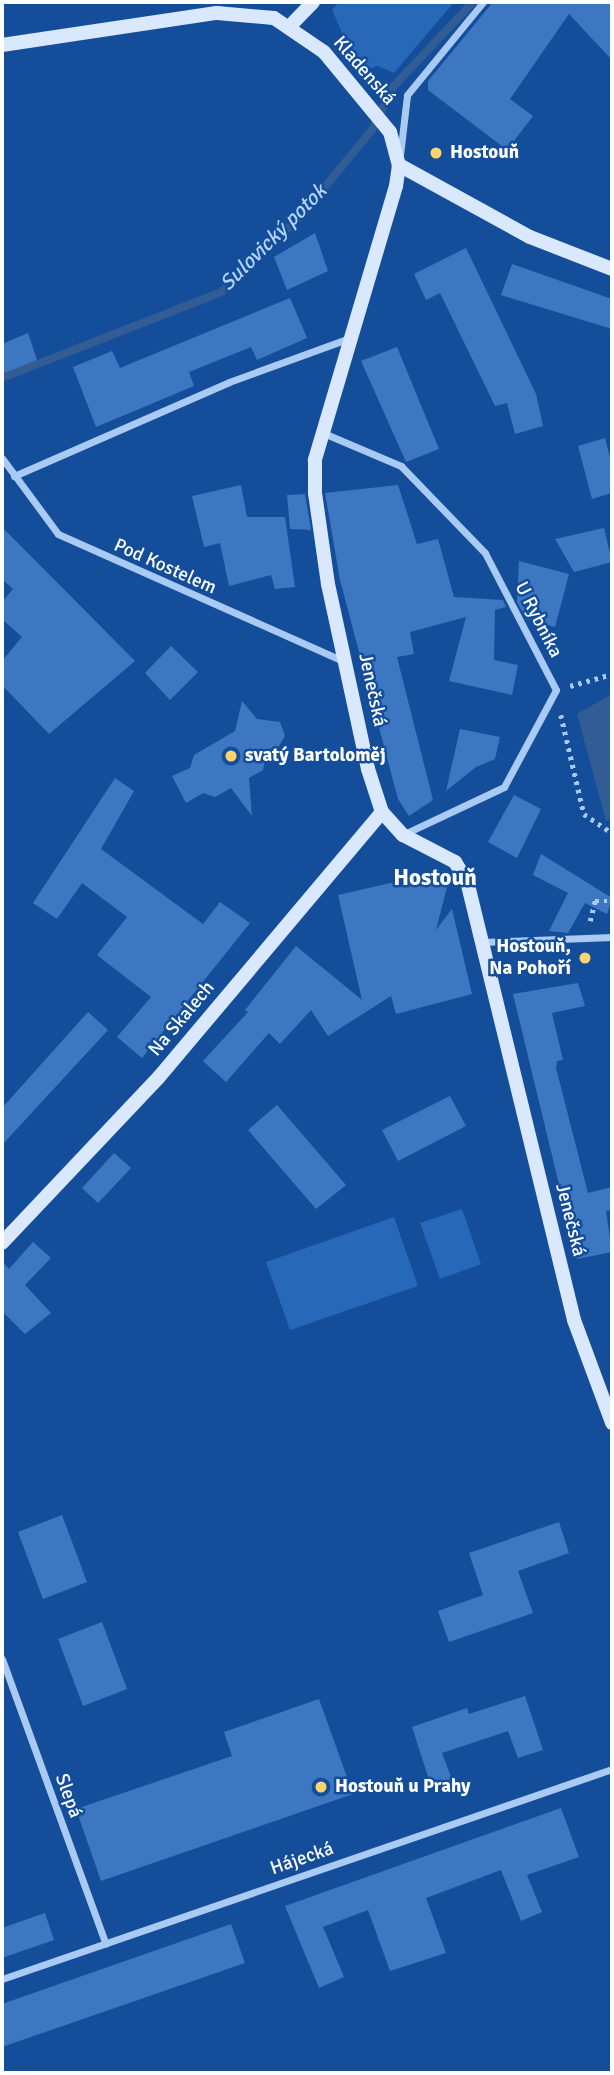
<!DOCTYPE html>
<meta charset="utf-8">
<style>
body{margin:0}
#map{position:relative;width:614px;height:2075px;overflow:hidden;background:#144e9b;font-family:Signika,sans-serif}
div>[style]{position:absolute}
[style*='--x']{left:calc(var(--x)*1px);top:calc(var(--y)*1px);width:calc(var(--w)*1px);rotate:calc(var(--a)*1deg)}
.green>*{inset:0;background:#2768b9}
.water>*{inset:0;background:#325c94}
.stream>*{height:8px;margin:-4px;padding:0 4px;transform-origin:4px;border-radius:4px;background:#325c94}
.building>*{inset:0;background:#3d77c2}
.path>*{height:4.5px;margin-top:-2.25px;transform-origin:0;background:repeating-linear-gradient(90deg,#a9caf3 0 3.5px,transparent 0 8.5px)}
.street>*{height:7px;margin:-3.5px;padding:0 3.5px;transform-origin:3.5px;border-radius:3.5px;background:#a9caf3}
.secondary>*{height:14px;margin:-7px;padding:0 7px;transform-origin:7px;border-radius:7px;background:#d9e8fd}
.dots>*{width:19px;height:19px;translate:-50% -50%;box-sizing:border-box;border:4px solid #144e9b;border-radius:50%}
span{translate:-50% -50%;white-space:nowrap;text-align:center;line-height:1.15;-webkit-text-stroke:5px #144e9b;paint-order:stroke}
.street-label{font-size:19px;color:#fff}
.poi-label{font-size:19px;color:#fff;font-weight:700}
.left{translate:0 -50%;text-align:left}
.right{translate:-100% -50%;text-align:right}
.water-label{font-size:21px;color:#b6d4f9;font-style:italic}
.quarter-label{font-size:23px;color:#fff;font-weight:700}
.frame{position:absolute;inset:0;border:4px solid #fff;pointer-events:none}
</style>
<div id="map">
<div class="green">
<div style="clip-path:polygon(339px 2px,454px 2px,394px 73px,378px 66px,359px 72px,332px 10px)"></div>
<div style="clip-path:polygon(462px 1209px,481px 1264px,440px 1279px,420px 1223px)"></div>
<div style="clip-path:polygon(394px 1217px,418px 1286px,290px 1330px,266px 1262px)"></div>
</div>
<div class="water">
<div style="clip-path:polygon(612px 694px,612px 819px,606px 821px,577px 714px)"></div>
</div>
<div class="stream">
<div style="--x:2;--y:378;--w:235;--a:-21.4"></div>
<div style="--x:221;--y:292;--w:110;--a:-43.5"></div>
<div style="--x:301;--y:216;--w:112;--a:-50.5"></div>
<div style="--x:372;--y:130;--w:48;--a:-64"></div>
<div style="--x:393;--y:87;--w:117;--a:-46.7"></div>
</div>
<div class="building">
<div style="clip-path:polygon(493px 2px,612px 2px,612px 60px,569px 14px,510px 99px,533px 116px,507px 150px,428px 90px,428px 81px)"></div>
<div style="clip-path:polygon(315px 233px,328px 271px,287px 290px,274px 257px)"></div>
<div style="clip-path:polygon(466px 248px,536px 394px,543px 426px,515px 434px,507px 403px,495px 406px,440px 293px,426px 300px,414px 274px)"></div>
<div style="clip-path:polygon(512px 264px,612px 299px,612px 329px,501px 295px)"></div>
<div style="clip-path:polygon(290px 298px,307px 338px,257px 360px,251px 347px,189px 372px,194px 386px,96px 427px,73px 367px,112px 351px,120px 368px)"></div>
<div style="clip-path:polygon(28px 333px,37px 360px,2px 374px,2px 344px)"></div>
<div style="clip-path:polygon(397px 347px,439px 449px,406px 462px,361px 361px)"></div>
<div style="clip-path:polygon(605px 438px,612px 466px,612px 493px,592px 499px,578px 446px)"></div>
<div style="clip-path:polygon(241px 485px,247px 517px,285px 517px,295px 587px,275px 589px,271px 575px,229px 586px,220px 543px,204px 547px,192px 496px)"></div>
<div style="clip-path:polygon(398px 485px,417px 544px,438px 539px,454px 597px,503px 600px,506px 607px,495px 610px,494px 660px,518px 665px,512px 695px,449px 681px,466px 617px,410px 632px,414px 654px,397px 657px,433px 800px,409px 816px,398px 799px,340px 580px,325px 493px)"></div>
<div style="clip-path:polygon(305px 494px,311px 530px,290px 529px,287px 495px)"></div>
<div style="clip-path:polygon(2px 527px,135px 661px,49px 734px,2px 685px,2px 661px,22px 637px,2px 619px,2px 602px,13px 589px,2px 579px)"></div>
<div style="clip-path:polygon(604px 528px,612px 562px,574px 572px,555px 539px)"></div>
<div style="clip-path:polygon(519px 561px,569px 574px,555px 627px,526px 619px,517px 602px)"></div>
<div style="clip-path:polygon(171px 646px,198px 672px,170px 700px,145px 673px)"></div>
<div style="clip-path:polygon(242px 701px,257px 719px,280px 722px,285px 736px,276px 751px,266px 757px,263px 770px,249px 778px,252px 816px,231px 788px,215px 797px,203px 793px,186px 803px,172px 776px,190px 768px,194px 755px,235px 731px)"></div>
<div style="clip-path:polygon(460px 729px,500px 737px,495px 759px,476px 767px,446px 791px)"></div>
<div style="clip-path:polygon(115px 778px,134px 791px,101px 849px,203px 924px,220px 902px,250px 923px,142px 1058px,117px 1037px,151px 997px,97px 955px,127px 917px,82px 883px,57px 919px,33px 903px)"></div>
<div style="clip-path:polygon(514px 795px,541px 809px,517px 858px,488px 842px)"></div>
<div style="clip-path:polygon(541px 854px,612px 898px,607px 914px,585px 903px,568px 933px,549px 931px,568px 893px,533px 875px)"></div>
<div style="clip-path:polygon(443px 871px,447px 887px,436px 930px,452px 909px,472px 994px,396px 1014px,391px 996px,328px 1036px,311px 1010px,280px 1044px,269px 1033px,226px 1082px,203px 1061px,248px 1012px,245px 1010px,296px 946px,362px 1000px,338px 895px)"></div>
<div style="clip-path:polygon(578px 983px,585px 1006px,552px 1013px,563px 1060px,557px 1061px,556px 1068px,588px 1193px,612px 1187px,612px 1210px,606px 1211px,612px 1252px,577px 1259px,513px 994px)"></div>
<div style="clip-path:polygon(88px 1012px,108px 1030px,2px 1145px,2px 1108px)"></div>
<div style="clip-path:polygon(450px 1096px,466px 1126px,398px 1161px,382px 1130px)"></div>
<div style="clip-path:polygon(277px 1105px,346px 1185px,316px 1209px,248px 1130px)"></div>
<div style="clip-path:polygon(114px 1153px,131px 1168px,98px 1203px,82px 1188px)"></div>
<div style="clip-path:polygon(33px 1242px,51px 1258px,25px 1285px,51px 1313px,25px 1334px,2px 1311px,2px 1261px,9px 1269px)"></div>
<div style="clip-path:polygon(62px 1515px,87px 1582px,43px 1599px,18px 1532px)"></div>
<div style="clip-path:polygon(559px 1522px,569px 1553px,518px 1571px,533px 1613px,449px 1642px,438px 1611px,483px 1595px,469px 1553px)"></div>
<div style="clip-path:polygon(102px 1622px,127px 1689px,83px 1706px,58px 1639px)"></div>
<div style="clip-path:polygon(525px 1696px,543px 1750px,518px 1758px,508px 1731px,442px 1753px,453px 1782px,432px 1789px,412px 1727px,467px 1708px,469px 1714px)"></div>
<div style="clip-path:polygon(319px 1699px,353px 1794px,101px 1881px,76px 1809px,232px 1756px,224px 1732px)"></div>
<div style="clip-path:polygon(561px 1808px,579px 1857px,527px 1875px,542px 1912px,521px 1921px,501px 1870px,426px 1898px,446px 1953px,390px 1971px,368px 1910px,323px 1927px,344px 1977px,319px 1988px,285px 1906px)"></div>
<div style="clip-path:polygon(45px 1913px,54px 1940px,2px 1958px,2px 1928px)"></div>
<div style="clip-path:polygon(231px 1924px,245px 1963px,2px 2047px,2px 2004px)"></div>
</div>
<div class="path">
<div style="--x:570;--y:686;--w:44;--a:-15.9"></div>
<div style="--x:561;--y:715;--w:102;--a:76.9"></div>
<div style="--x:584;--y:814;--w:34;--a:34"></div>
<div style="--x:590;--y:921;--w:21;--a:-76"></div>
<div style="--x:595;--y:901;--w:17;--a:0"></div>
</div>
<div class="street">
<div style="--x:400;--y:155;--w:60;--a:-83.3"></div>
<div style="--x:407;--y:95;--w:120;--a:-50.7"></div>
<div style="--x:321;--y:432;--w:87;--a:23"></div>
<div style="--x:401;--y:466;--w:121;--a:46"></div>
<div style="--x:485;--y:553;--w:154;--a:62.6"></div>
<div style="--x:556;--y:690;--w:110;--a:118.2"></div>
<div style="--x:504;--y:787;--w:110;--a:154.8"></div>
<div style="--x:2;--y:458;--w:94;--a:53.6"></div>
<div style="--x:58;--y:534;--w:314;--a:24"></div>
<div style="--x:14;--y:476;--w:235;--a:-23.6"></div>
<div style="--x:229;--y:382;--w:129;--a:-20"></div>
<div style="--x:483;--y:942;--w:129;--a:-2.2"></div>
<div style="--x:2;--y:1659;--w:303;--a:70"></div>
<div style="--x:2;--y:1979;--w:645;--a:-19"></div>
</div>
<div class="secondary">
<div style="--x:289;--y:27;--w:35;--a:-46"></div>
<div style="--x:2;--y:45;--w:217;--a:-8.5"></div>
<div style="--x:217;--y:13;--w:57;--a:5"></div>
<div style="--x:274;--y:18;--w:60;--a:34.2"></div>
<div style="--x:324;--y:52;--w:104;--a:50.5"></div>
<div style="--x:390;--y:132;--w:34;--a:75"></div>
<div style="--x:399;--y:165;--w:21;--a:98"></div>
<div style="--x:396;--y:186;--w:286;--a:106.5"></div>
<div style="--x:315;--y:460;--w:33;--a:90"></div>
<div style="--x:315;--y:493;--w:92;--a:81.9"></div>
<div style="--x:328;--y:584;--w:189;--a:77.8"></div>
<div style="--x:368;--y:769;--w:45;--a:72"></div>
<div style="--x:382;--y:812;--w:31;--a:48"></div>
<div style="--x:403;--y:835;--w:59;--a:27.4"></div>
<div style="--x:455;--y:862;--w:22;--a:58"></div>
<div style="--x:467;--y:881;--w:452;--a:76.3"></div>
<div style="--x:574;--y:1320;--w:110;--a:69.7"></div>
<div style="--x:399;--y:165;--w:149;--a:28.8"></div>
<div style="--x:530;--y:237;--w:88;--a:21.3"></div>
<div style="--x:2;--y:1243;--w:228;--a:-46.6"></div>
<div style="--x:159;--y:1077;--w:346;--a:-49.9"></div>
</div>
<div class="dots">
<div style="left:436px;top:153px;background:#ffd56b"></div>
<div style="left:231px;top:756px;background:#ffd56b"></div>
<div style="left:585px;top:958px;background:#ffd56b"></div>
<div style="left:321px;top:1787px;background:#ffd56b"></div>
</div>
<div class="street-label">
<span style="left:364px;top:71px;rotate:49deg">Kladenská</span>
<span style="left:165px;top:567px;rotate:24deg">Pod Kostelem</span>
<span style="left:538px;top:620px;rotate:63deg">U Rybníka</span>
<span style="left:372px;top:690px;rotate:78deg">Jenečská</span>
<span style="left:182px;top:1019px;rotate:-50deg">Na Skalech</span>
<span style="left:570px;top:1220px;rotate:76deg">Jenečská</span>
<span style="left:68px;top:1796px;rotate:70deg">Slepá</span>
<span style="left:302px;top:1859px;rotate:-19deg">Hájecká</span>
</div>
<div class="poi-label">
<span class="left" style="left:450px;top:153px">Hostouň</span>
<span class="left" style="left:245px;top:756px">svatý Bartoloměj</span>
<span class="right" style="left:571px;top:958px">Hostouň,<br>Na Pohoří</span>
<span class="left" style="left:335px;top:1787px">Hostouň u Prahy</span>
</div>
<div class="water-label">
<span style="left:273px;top:237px;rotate:-45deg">Sulovický potok</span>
</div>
<div class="quarter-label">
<span style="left:435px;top:878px">Hostouň</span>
</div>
<div class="frame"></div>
</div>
